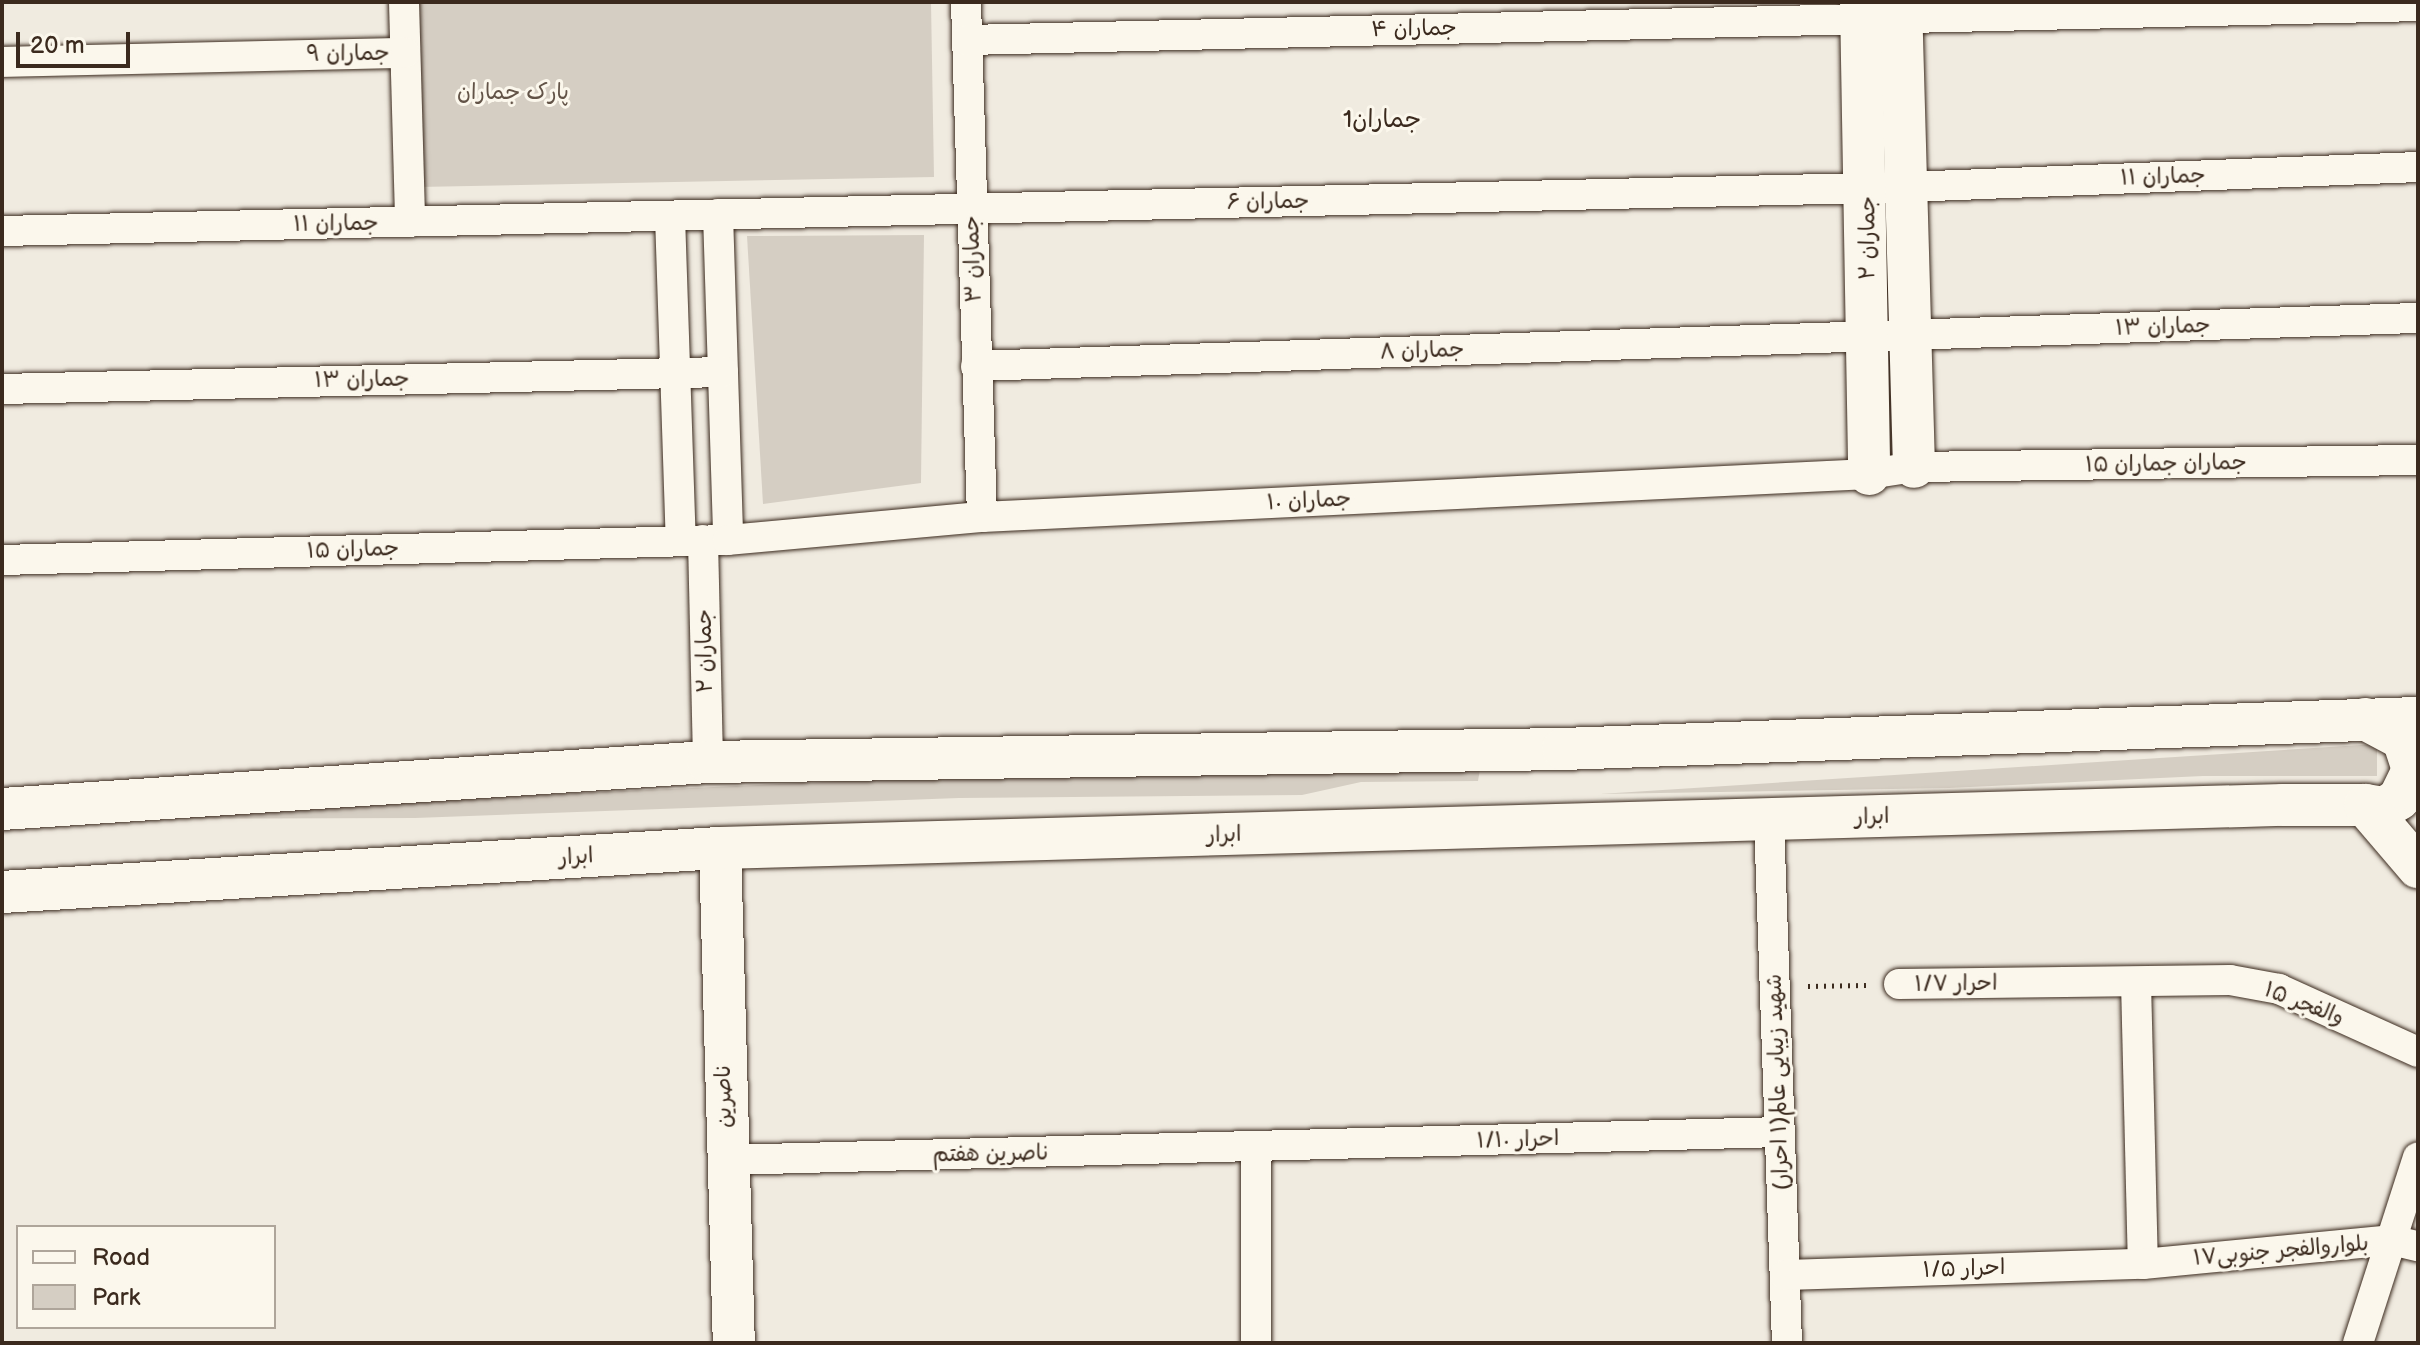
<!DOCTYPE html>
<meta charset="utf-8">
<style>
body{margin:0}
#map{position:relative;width:2420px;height:1345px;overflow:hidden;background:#f0ebe0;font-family:"Balsamiq Sans","Playpen Sans Arabic",sans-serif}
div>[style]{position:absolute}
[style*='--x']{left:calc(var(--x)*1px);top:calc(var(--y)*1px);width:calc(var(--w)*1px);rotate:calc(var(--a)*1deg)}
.green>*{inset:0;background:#d5cec3}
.path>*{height:5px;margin-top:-2.5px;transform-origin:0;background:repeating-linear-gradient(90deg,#3b2a1e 0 2px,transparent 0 8px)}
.roads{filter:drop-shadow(0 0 2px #3b2a1e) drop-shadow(0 0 2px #3b2a1e)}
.street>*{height:30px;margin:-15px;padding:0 15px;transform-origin:15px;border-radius:15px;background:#fbf7ec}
.secondary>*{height:42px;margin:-21px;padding:0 21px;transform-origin:21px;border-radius:21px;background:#fbf7ec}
span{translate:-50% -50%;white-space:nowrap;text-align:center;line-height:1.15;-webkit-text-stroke:6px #fbf7ec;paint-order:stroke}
.street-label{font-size:22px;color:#3b2a1e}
.park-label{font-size:22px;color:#625347}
.neighbourhood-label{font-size:24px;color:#3b2a1e}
.frame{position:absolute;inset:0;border:4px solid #3b2a1e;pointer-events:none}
.legend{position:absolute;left:16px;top:1225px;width:260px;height:104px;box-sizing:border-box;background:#fbf7ec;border:2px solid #aea59a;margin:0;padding:10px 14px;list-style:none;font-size:24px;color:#3b2a1e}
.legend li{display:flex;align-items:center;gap:16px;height:40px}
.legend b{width:40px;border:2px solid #aea59a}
.scale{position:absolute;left:16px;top:32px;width:114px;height:36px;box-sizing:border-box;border:4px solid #3b2a1e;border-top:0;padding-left:10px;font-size:24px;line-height:28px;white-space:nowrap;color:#3b2a1e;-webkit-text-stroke:6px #fbf7ec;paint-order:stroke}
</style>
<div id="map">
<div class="green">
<div style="clip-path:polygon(415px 2px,931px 2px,934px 177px,418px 187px)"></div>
<div style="clip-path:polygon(924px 235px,921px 483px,763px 504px,747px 236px)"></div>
<div style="clip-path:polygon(2377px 744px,2377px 776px,2203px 776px,1949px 788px,1600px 794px)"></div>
<div style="clip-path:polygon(1480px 769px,1478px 781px,1361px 782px,1302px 795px,959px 798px,415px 818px,2px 819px,845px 781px)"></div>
</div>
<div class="path">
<div style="--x:1808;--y:986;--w:58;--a:-1"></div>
</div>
<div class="roads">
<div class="street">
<div style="--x:404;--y:2;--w:220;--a:88.4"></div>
<div style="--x:966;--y:2;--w:515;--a:88.22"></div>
<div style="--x:967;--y:40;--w:1451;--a:-1.34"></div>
<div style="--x:2;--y:62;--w:403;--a:-1.3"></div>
<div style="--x:718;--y:214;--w:326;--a:88.2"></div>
<div style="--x:670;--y:216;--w:325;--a:88.1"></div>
<div style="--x:2;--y:231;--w:1906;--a:-1.32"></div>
<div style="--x:1907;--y:187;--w:511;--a:-2.24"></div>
<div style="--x:976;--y:366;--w:1443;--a:-1.91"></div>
<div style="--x:2;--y:389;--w:721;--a:-1.35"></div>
<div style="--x:703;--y:540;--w:222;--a:88.7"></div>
<div style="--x:2;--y:560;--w:726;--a:-1.58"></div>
<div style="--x:728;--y:540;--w:255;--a:-5.2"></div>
<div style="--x:982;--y:517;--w:888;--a:-2.78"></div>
<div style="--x:1869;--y:474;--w:46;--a:-8.8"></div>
<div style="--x:1914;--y:467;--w:504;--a:-0.8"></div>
<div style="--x:1769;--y:820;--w:523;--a:88.03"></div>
<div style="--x:2136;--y:982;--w:282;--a:88.6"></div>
<div style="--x:1899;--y:984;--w:331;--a:-0.7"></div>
<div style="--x:2230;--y:980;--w:50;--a:10.4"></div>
<div style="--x:2279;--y:989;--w:153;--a:24.4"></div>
<div style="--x:1256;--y:1147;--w:196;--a:90"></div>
<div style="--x:726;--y:1160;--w:1054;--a:-1.52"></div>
<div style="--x:1785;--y:1275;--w:358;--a:-1.8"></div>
<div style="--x:2143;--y:1264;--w:249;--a:-5.5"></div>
<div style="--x:2391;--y:1240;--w:28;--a:13"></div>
<div style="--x:2358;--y:1343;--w:195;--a:-72.1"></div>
</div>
<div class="secondary">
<div style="--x:1861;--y:2;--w:472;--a:89"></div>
<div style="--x:1901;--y:2;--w:465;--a:88.4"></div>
<div style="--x:2365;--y:719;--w:43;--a:27.8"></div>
<div style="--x:2403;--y:739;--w:33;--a:72"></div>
<div style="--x:2413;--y:770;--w:32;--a:116"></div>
<div style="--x:2399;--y:799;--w:17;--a:149"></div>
<div style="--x:2384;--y:808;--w:19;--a:-171"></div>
<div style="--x:2;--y:809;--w:708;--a:-3.81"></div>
<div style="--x:708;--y:762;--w:855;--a:-0.87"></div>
<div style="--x:1563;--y:749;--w:856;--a:-2.08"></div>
<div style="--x:720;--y:848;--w:495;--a:88.4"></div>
<div style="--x:2;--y:892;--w:719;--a:-3.51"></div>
<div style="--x:720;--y:848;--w:1564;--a:-1.58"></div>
<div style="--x:2283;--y:805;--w:82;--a:0"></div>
<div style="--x:2365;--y:805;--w:82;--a:49.5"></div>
</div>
</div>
<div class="street-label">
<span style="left:1414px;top:29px;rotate:-1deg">جماران ۴</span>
<span style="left:348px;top:54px;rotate:-1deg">جماران ۹</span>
<span style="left:2163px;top:177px;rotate:-2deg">جماران ۱۱</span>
<span style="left:1268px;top:202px;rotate:-1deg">جماران ۶</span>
<span style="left:336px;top:224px;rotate:-1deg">جماران ۱۱</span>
<span style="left:1868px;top:238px;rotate:-90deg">جماران ۲</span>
<span style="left:973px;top:259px;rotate:-92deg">جماران ۳</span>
<span style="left:2163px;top:327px;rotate:-2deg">جماران ۱۳</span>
<span style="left:1422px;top:351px;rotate:-2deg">جماران ۸</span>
<span style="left:362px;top:380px;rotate:-1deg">جماران ۱۳</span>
<span style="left:2166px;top:464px;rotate:-1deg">جماران جماران ۱۵</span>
<span style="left:1309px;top:501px;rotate:-3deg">جماران ۱۰</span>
<span style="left:353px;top:550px;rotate:-2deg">جماران ۱۵</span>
<span style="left:705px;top:651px;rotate:-91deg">جماران ۲</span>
<span style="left:1872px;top:817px;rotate:-2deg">ابرار</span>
<span style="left:1224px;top:835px;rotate:-2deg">ابرار</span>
<span style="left:576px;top:857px;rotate:-4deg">ابرار</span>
<span style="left:1956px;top:984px;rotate:-1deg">۱/۷ احرار</span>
<span style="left:2304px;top:1004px;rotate:21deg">۱۵ والفجر</span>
<span style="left:1778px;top:1082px;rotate:-92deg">شهید زیبایی عالم(۱ احرار)</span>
<span style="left:724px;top:1096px;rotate:-91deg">ناصرین</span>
<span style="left:1518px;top:1140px;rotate:-2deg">۱/۱۰ احرار</span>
<span style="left:991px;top:1154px;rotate:-1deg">ناصرین هفتم</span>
<span style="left:2281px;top:1251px;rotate:-5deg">بلواروالفجر جنوبی۱۷</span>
<span style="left:1964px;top:1269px;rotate:-2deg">۱/۵ احرار</span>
</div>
<div class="park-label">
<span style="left:513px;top:93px">پارک جماران</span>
</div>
<div class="neighbourhood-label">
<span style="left:1382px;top:120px">جماران1</span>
</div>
<div class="frame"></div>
<ul class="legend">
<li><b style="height:10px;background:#fbf7ec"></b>Road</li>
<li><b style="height:22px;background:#d5cec3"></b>Park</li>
</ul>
<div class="scale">20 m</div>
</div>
